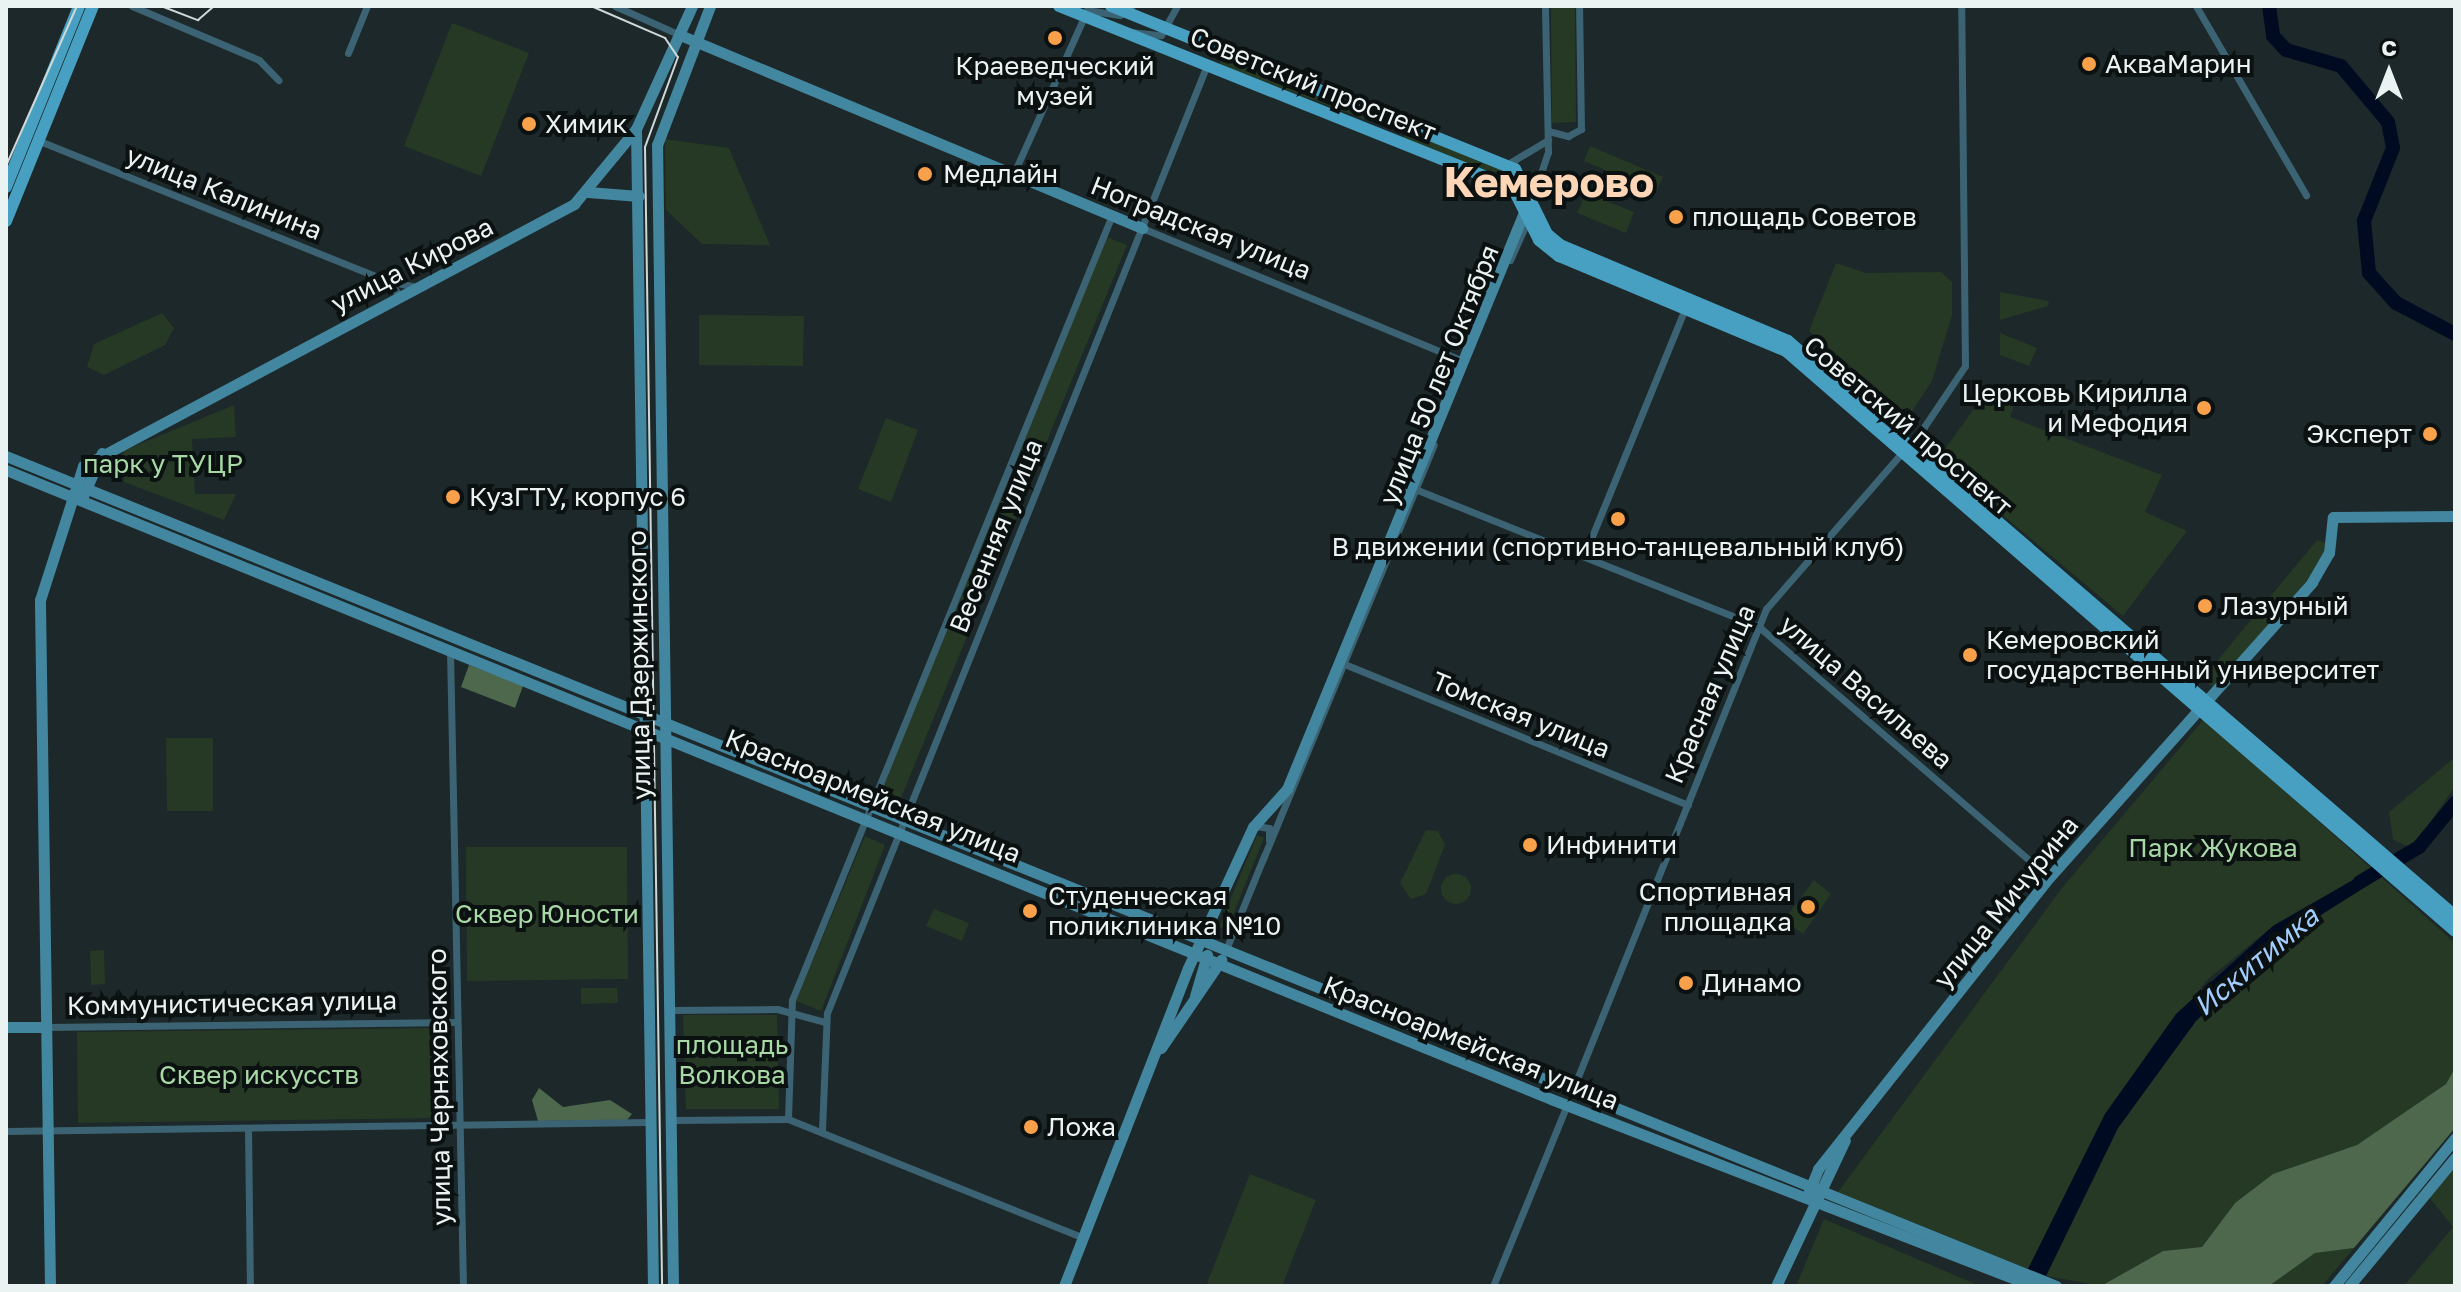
<!DOCTYPE html>
<meta charset="utf-8">
<style>
body{margin:0}
#map{position:relative;width:2461px;height:1292px;overflow:hidden;background:#1c2829;font-family:"Golos Text",sans-serif}
div>[style]{position:absolute}
[style*='--x']{left:calc(var(--x)*1px);top:calc(var(--y)*1px);width:calc(var(--w)*1px);rotate:calc(var(--a)*1deg)}
.green>*{inset:0;background:#253925}
.round{border-radius:50%}
.forest>*{inset:0;background:#4d684c}
.water>*{inset:0;background:#000a20}
.river>*{height:14px;margin:-7px;padding:0 7px;transform-origin:7px;border-radius:7px;background:#000a20}
.street>*{height:7px;margin:-3.5px;padding:0 3.5px;transform-origin:3.5px;border-radius:3.5px;background:#3c6373}
.secondary>*{height:11px;margin:-5.5px;padding:0 5.5px;transform-origin:5.5px;border-radius:5.5px;background:#43869f}
.primary>*{height:12px;margin:-6px;padding:0 6px;transform-origin:6px;border-radius:6px;background:#47a0c1}
.tram>*{height:2px;margin:-1px;padding:0 1px;transform-origin:1px;border-radius:1px;background:#cfd8d8}
.dots>*{width:22px;height:22px;translate:-50% -50%;box-sizing:border-box;border:4px solid #0b1010;border-radius:50%}
span{translate:-50% -50%;white-space:nowrap;text-align:center;line-height:1.15;-webkit-text-stroke:8px #0b1010;paint-order:stroke}
.poi-label{font-size:26px;color:#eaf2f2}
.left{translate:0 -50%;text-align:left}
.right{translate:-100% -50%;text-align:right}
.street-label{font-size:26px;color:#eaf2f2}
.park-label{font-size:26px;color:#a8d8a6}
.water-label{font-size:28px;color:#a1ccfe;font-style:italic}
.town-label{font-size:42px;color:#fcd6b6;font-weight:700}
.frame{position:absolute;inset:0;border:8px solid #eaf2f2;pointer-events:none}
.north{position:absolute;left:2349px;top:32px;width:80px;height:80px;-webkit-text-stroke:6px #0b1010;paint-order:stroke;rotate:0deg;font-size:22px;font-weight:700;line-height:32px;text-align:center;color:#eaf2f2}
.north::after{content:'';display:block;margin:auto;width:28px;height:36px;background:#eaf2f2;clip-path:polygon(50% 0,100% 100%,50% 72%,0 100%)}
</style>
<div id="map">
<div class="green">
<div style="clip-path:polygon(1551px 6px,1575px 6px,1576px 122px,1552px 123px)"></div>
<div style="clip-path:polygon(452px 23px,529px 53px,481px 176px,404px 146px)"></div>
<div style="clip-path:polygon(1222px 57px,1363px 113px,1364px 119px,1219px 65px)"></div>
<div style="clip-path:polygon(1406px 131px,1502px 170px,1499px 178px,1402px 139px)"></div>
<div style="clip-path:polygon(665px 139px,729px 148px,770px 245px,702px 244px,666px 210px)"></div>
<div style="clip-path:polygon(1590px 146px,1663px 177px,1656px 192px,1584px 161px)"></div>
<div style="clip-path:polygon(1586px 193px,1634px 212px,1626px 233px,1577px 213px)"></div>
<div style="clip-path:polygon(1107px 237px,1127px 245px,901px 798px,882px 790px)"></div>
<div style="clip-path:polygon(1836px 263px,1866px 273px,1941px 272px,1952px 282px,1952px 315px,1932px 381px,1909px 416px,1809px 331px)"></div>
<div style="clip-path:polygon(2000px 292px,2049px 301px,2048px 306px,2000px 320px)"></div>
<div style="clip-path:polygon(162px 313px,174px 328px,165px 345px,104px 375px,87px 367px,94px 344px)"></div>
<div style="clip-path:polygon(699px 315px,804px 316px,803px 366px,699px 365px)"></div>
<div style="clip-path:polygon(2000px 333px,2037px 348px,2029px 366px,2000px 355px)"></div>
<div style="clip-path:polygon(1989px 388px,2016px 399px,2010px 417px,2162px 475px,2145px 512px,2187px 531px,2123px 616px,1937px 460px)"></div>
<div style="clip-path:polygon(234px 405px,236px 437px,192px 439px,195px 494px,236px 494px,224px 520px,124px 482px,123px 451px)"></div>
<div style="clip-path:polygon(886px 418px,918px 430px,891px 502px,858px 489px)"></div>
<div style="clip-path:polygon(2317px 540px,2325px 543px,2324px 560px,2215px 689px,2203px 678px)"></div>
<div style="clip-path:polygon(2204px 719px,2372px 869px,2273px 926px,2207px 980px,2105px 1114px,2028px 1269px,1838px 1192px,2062px 888px)"></div>
<div style="clip-path:polygon(166px 738px,213px 738px,213px 811px,167px 811px)"></div>
<div style="clip-path:polygon(2455px 757px,2455px 786px,2413px 848px,2393px 840px,2389px 812px)"></div>
<div style="clip-path:polygon(1426px 830px,1438px 831px,1445px 845px,1426px 894px,1411px 899px,1400px 883px)"></div>
<div style="clip-path:polygon(1257px 835px,1264px 838px,1227px 930px,1219px 927px)"></div>
<div style="clip-path:polygon(865px 836px,885px 845px,821px 1011px,796px 1001px)"></div>
<div style="clip-path:polygon(466px 847px,627px 847px,628px 979px,467px 981px)"></div>
<div class="round" style="left:1441px;top:874px;width:30px;height:30px"></div>
<div style="clip-path:polygon(2381px 877px,2455px 943px,2455px 1068px,2446px 1084px,2357px 1145px,2273px 1174px,2235px 1203px,2202px 1247px,2163px 1251px,2101px 1286px,2046px 1276px,2118px 1128px,2196px 1021px,2278px 942px)"></div>
<div style="clip-path:polygon(1814px 880px,1831px 894px,1803px 934px,1784px 920px)"></div>
<div style="clip-path:polygon(934px 909px,969px 923px,962px 941px,926px 926px)"></div>
<div style="clip-path:polygon(104px 950px,105px 984px,91px 985px,90px 951px)"></div>
<div style="clip-path:polygon(581px 988px,617px 988px,618px 1003px,581px 1004px)"></div>
<div style="clip-path:polygon(683px 1015px,777px 1015px,779px 1109px,686px 1109px)"></div>
<div style="clip-path:polygon(439px 1028px,441px 1118px,78px 1123px,77px 1032px)"></div>
<div style="clip-path:polygon(2455px 1164px,2455px 1286px,2404px 1286px,2453px 1227px,2429px 1197px)"></div>
<div style="clip-path:polygon(1250px 1174px,1316px 1200px,1282px 1286px,1214px 1286px,1207px 1283px)"></div>
<div style="clip-path:polygon(1824px 1219px,1980px 1286px,1796px 1286px)"></div>
<div style="clip-path:polygon(2354px 1248px,2322px 1286px,2269px 1286px,2315px 1253px)"></div>
</div>
<div class="forest">
<div style="clip-path:polygon(469px 665px,523px 686px,515px 708px,461px 687px)"></div>
<div style="clip-path:polygon(2455px 1068px,2455px 1128px,2354px 1248px,2315px 1253px,2269px 1286px,2101px 1286px,2163px 1251px,2202px 1247px,2235px 1203px,2273px 1174px,2357px 1145px,2446px 1084px)"></div>
<div style="clip-path:polygon(539px 1088px,563px 1107px,610px 1100px,632px 1114px,627px 1120px,538px 1121px,532px 1100px)"></div>
</div>
<div class="water">
<div style="clip-path:polygon(2372px 869px,2381px 877px,2278px 942px,2196px 1021px,2118px 1128px,2046px 1276px,2028px 1269px,2105px 1114px,2176px 1014px,2273px 926px)"></div>
</div>
<div class="river">
<div style="--x:2269;--y:6;--w:30;--a:82"></div>
<div style="--x:2273;--y:36;--w:19;--a:47"></div>
<div style="--x:2286;--y:50;--w:57;--a:16.2"></div>
<div style="--x:2341;--y:66;--w:73;--a:50"></div>
<div style="--x:2388;--y:122;--w:26;--a:79"></div>
<div style="--x:2393;--y:148;--w:79;--a:111.7"></div>
<div style="--x:2364;--y:221;--w:52;--a:84.5"></div>
<div style="--x:2369;--y:273;--w:40;--a:48"></div>
<div style="--x:2396;--y:303;--w:67;--a:27.7"></div>
<div style="--x:2360;--y:882;--w:69;--a:-30.7"></div>
<div style="--x:2419;--y:847;--w:57;--a:-50.7"></div>
</div>
<div class="street">
<div style="--x:132;--y:6;--w:138;--a:23"></div>
<div style="--x:259;--y:60;--w:28;--a:46"></div>
<div style="--x:615;--y:6;--w:71;--a:24"></div>
<div style="--x:2196;--y:6;--w:219;--a:59.8"></div>
<div style="--x:1130;--y:32;--w:31;--a:6"></div>
<div style="--x:1161;--y:35;--w:33;--a:-61"></div>
<div style="--x:348;--y:53;--w:51;--a:-68"></div>
<div style="--x:1548;--y:131;--w:21;--a:14"></div>
<div style="--x:1568;--y:136;--w:15;--a:-28"></div>
<div style="--x:1581;--y:129;--w:123;--a:-90.9"></div>
<div style="--x:37;--y:140;--w:378;--a:21.9"></div>
<div style="--x:388;--y:281;--w:19;--a:51"></div>
<div style="--x:1506;--y:165;--w:49;--a:-30.8"></div>
<div style="--x:1013;--y:175;--w:181;--a:-65.8"></div>
<div style="--x:1087;--y:10;--w:33;--a:9"></div>
<div style="--x:1120;--y:15;--w:15;--a:-37"></div>
<div style="--x:1532;--y:200;--w:51;--a:-71.6"></div>
<div style="--x:1548;--y:152;--w:146;--a:-91.2"></div>
<div style="--x:1142;--y:228;--w:345;--a:22.5"></div>
<div style="--x:1510;--y:260;--w:44;--a:-65.8"></div>
<div style="--x:388;--y:281;--w:30;--a:12"></div>
<div style="--x:1415;--y:489;--w:369;--a:21.8"></div>
<div style="--x:1758;--y:626;--w:386;--a:40.8"></div>
<div style="--x:1584;--y:556;--w:270;--a:-67.8"></div>
<div style="--x:450;--y:650;--w:636;--a:88.83"></div>
<div style="--x:1342;--y:663;--w:374;--a:22.3"></div>
<div style="--x:1256;--y:826;--w:13;--a:9"></div>
<div style="--x:1269;--y:828;--w:12;--a:90"></div>
<div style="--x:1263;--y:859;--w:448;--a:-67.6"></div>
<div style="--x:1225;--y:952;--w:104;--a:-67.9"></div>
<div style="--x:669;--y:1010;--w:108;--a:-0.5"></div>
<div style="--x:777;--y:1009;--w:50;--a:15.2"></div>
<div style="--x:46;--y:1027;--w:411;--a:-0.7"></div>
<div style="--x:1571;--y:1094;--w:523;--a:-68.1"></div>
<div style="--x:1766;--y:609;--w:241;--a:-49"></div>
<div style="--x:1924;--y:427;--w:73;--a:-56.1"></div>
<div style="--x:1965;--y:366;--w:360;--a:-90.6"></div>
<div style="--x:788;--y:1119;--w:119;--a:-88.1"></div>
<div style="--x:792;--y:1000;--w:848;--a:-67.82"></div>
<div style="--x:671;--y:1120;--w:117;--a:-0.5"></div>
<div style="--x:788;--y:1119;--w:319;--a:21.9"></div>
<div style="--x:248;--y:1128;--w:158;--a:89.3"></div>
<div style="--x:822;--y:1130;--w:117;--a:-87.6"></div>
<div style="--x:827;--y:1013;--w:1021;--a:-68.16"></div>
<div style="--x:6;--y:1131;--w:643;--a:-0.8"></div>
<div style="--x:1493;--y:1286;--w:196;--a:-67.8"></div>
</div>
<div class="secondary">
<div style="--x:680;--y:35;--w:501;--a:22.67"></div>
<div style="--x:636;--y:129;--w:1157;--a:89.16"></div>
<div style="--x:588;--y:192;--w:51;--a:4.5"></div>
<div style="--x:6;--y:456;--w:2212;--a:22.04"></div>
<div style="--x:6;--y:470;--w:1668;--a:22.15"></div>
<div style="--x:1551;--y:1099;--w:517;--a:21.2"></div>
<div style="--x:83;--y:496;--w:47;--a:-66.2"></div>
<div style="--x:1195;--y:996;--w:43;--a:-73.7"></div>
<div style="--x:6;--y:1027;--w:40;--a:0"></div>
<div style="--x:1161;--y:1048;--w:107;--a:-55.7"></div>
<div style="--x:1808;--y:1194;--w:27;--a:-68"></div>
<div style="--x:1818;--y:1169;--w:367;--a:-51.6"></div>
<div style="--x:2046;--y:881;--w:400;--a:-48.3"></div>
<div style="--x:2312;--y:582;--w:34;--a:-60"></div>
<div style="--x:2329;--y:553;--w:36;--a:-84"></div>
<div style="--x:2333;--y:517;--w:122;--a:-0.5"></div>
<div style="--x:50;--y:1286;--w:686;--a:-90.84"></div>
<div style="--x:40;--y:600;--w:141;--a:-72.2"></div>
<div style="--x:83;--y:466;--w:557;--a:-28.08"></div>
<div style="--x:574;--y:204;--w:97;--a:-50.4"></div>
<div style="--x:636;--y:129;--w:135;--a:-65.5"></div>
<div style="--x:673;--y:1286;--w:1141;--a:-90.8"></div>
<div style="--x:657;--y:145;--w:149;--a:-69.1"></div>
<div style="--x:1064;--y:1286;--w:341;--a:-68.7"></div>
<div style="--x:1188;--y:968;--w:155;--a:-65.3"></div>
<div style="--x:1253;--y:827;--w:51;--a:-48.2"></div>
<div style="--x:1287;--y:789;--w:631;--a:-67.66"></div>
<div style="--x:1776;--y:1286;--w:161;--a:-64.7"></div>
<div style="--x:2334;--y:1286;--w:191;--a:-50.7"></div>
<div style="--x:2349;--y:1286;--w:166;--a:-50.4"></div>
</div>
<div class="primary">
<div style="--x:1059;--y:6;--w:489;--a:21.8"></div>
<div style="--x:1513;--y:188;--w:58;--a:63.4"></div>
<div style="--x:1539;--y:240;--w:26;--a:39"></div>
<div style="--x:1559;--y:256;--w:246;--a:22.7"></div>
<div style="--x:1786;--y:351;--w:885;--a:40.92"></div>
<div style="--x:1111;--y:6;--w:436;--a:22"></div>
<div style="--x:1515;--y:169;--w:72;--a:63.8"></div>
<div style="--x:1547;--y:234;--w:17;--a:40"></div>
<div style="--x:1560;--y:245;--w:247;--a:22.8"></div>
<div style="--x:1788;--y:341;--w:881;--a:40.76"></div>
<div style="--x:6;--y:187;--w:195;--a:-68"></div>
<div style="--x:6;--y:221;--w:232;--a:-68"></div>
</div>
<div class="tram">
<div style="--x:161;--y:6;--w:40;--a:21"></div>
<div style="--x:198;--y:20;--w:21;--a:-41"></div>
<div style="--x:591;--y:6;--w:81;--a:23.4"></div>
<div style="--x:665;--y:38;--w:23;--a:56"></div>
<div style="--x:678;--y:57;--w:96;--a:110.1"></div>
<div style="--x:645;--y:147;--w:1139;--a:89.14"></div>
<div style="--x:6;--y:166;--w:175;--a:-66.1"></div>
</div>
<div class="dots">
<div style="left:1055px;top:38px;background:#f8a14a"></div>
<div style="left:2089px;top:64px;background:#f8a14a"></div>
<div style="left:529px;top:124px;background:#f8a14a"></div>
<div style="left:925px;top:174px;background:#f8a14a"></div>
<div style="left:1676px;top:217px;background:#f8a14a"></div>
<div style="left:2204px;top:408px;background:#f8a14a"></div>
<div style="left:2430px;top:434px;background:#f8a14a"></div>
<div style="left:453px;top:497px;background:#f8a14a"></div>
<div style="left:1618px;top:519px;background:#f8a14a"></div>
<div style="left:2205px;top:606px;background:#f8a14a"></div>
<div style="left:1970px;top:655px;background:#f8a14a"></div>
<div style="left:1530px;top:845px;background:#f8a14a"></div>
<div style="left:1808px;top:907px;background:#f8a14a"></div>
<div style="left:1030px;top:911px;background:#f8a14a"></div>
<div style="left:1686px;top:983px;background:#f8a14a"></div>
<div style="left:1031px;top:1127px;background:#f8a14a"></div>
</div>
<div class="poi-label">
<span class="left" style="left:2105px;top:64px">АкваМарин</span>
<span style="left:1055px;top:81px">Краеведческий<br>музей</span>
<span class="left" style="left:545px;top:124px">Химик</span>
<span class="left" style="left:943px;top:174px">Медлайн</span>
<span class="left" style="left:1692px;top:217px">площадь Советов</span>
<span class="right" style="left:2188px;top:408px">Церковь Кирилла<br>и Мефодия</span>
<span class="right" style="left:2412px;top:434px">Эксперт</span>
<span class="left" style="left:469px;top:497px">КузГТУ, корпус 6</span>
<span style="left:1618px;top:547px">В движении (спортивно-танцевальный клуб)</span>
<span class="left" style="left:2221px;top:606px">Лазурный</span>
<span class="left" style="left:1986px;top:655px">Кемеровский<br>государственный университет</span>
<span class="left" style="left:1546px;top:845px">Инфинити</span>
<span class="right" style="left:1792px;top:907px">Спортивная<br>площадка</span>
<span class="left" style="left:1048px;top:911px">Студенческая<br>поликлиника №10</span>
<span class="left" style="left:1702px;top:983px">Динамо</span>
<span class="left" style="left:1047px;top:1127px">Ложа</span>
</div>
<div class="street-label">
<span style="left:1313px;top:84px;rotate:22deg">Советский проспект</span>
<span style="left:224px;top:193px;rotate:22deg">улица Калинина</span>
<span style="left:1201px;top:228px;rotate:22deg">Ноградская улица</span>
<span style="left:412px;top:265px;rotate:-27deg">улица Кирова</span>
<span style="left:1439px;top:375px;rotate:-68deg">улица 50 лет Октября</span>
<span style="left:1908px;top:426px;rotate:40deg">Советский проспект</span>
<span style="left:996px;top:536px;rotate:-68deg">Весенняя улица</span>
<span style="left:639px;top:665px;rotate:-91deg">улица Дзержинского</span>
<span style="left:1866px;top:692px;rotate:41deg">улица Васильева</span>
<span style="left:1710px;top:694px;rotate:-67deg">Красная улица</span>
<span style="left:1521px;top:715px;rotate:22deg">Томская улица</span>
<span style="left:873px;top:796px;rotate:22deg">Красноармейская улица</span>
<span style="left:2006px;top:902px;rotate:-51deg">улица Мичурина</span>
<span style="left:232px;top:1003px;rotate:-1deg">Коммунистическая улица</span>
<span style="left:1471px;top:1043px;rotate:22deg">Красноармейская улица</span>
<span style="left:439px;top:1087px;rotate:-91deg">улица Черняховского</span>
</div>
<div class="park-label">
<span style="left:163px;top:464px">парк у ТУЦР</span>
<span style="left:2213px;top:848px">Парк Жукова</span>
<span style="left:547px;top:914px">Сквер Юности</span>
<span style="left:732px;top:1060px">площадь<br>Волкова</span>
<span style="left:259px;top:1075px">Сквер искусств</span>
</div>
<div class="water-label">
<span style="left:2256px;top:961px;rotate:-40deg">Искитимка</span>
</div>
<div class="town-label">
<span style="left:1549px;top:181px">Кемерово</span>
</div>
<div class="frame"></div>
<div class="north">С</div>
</div>
